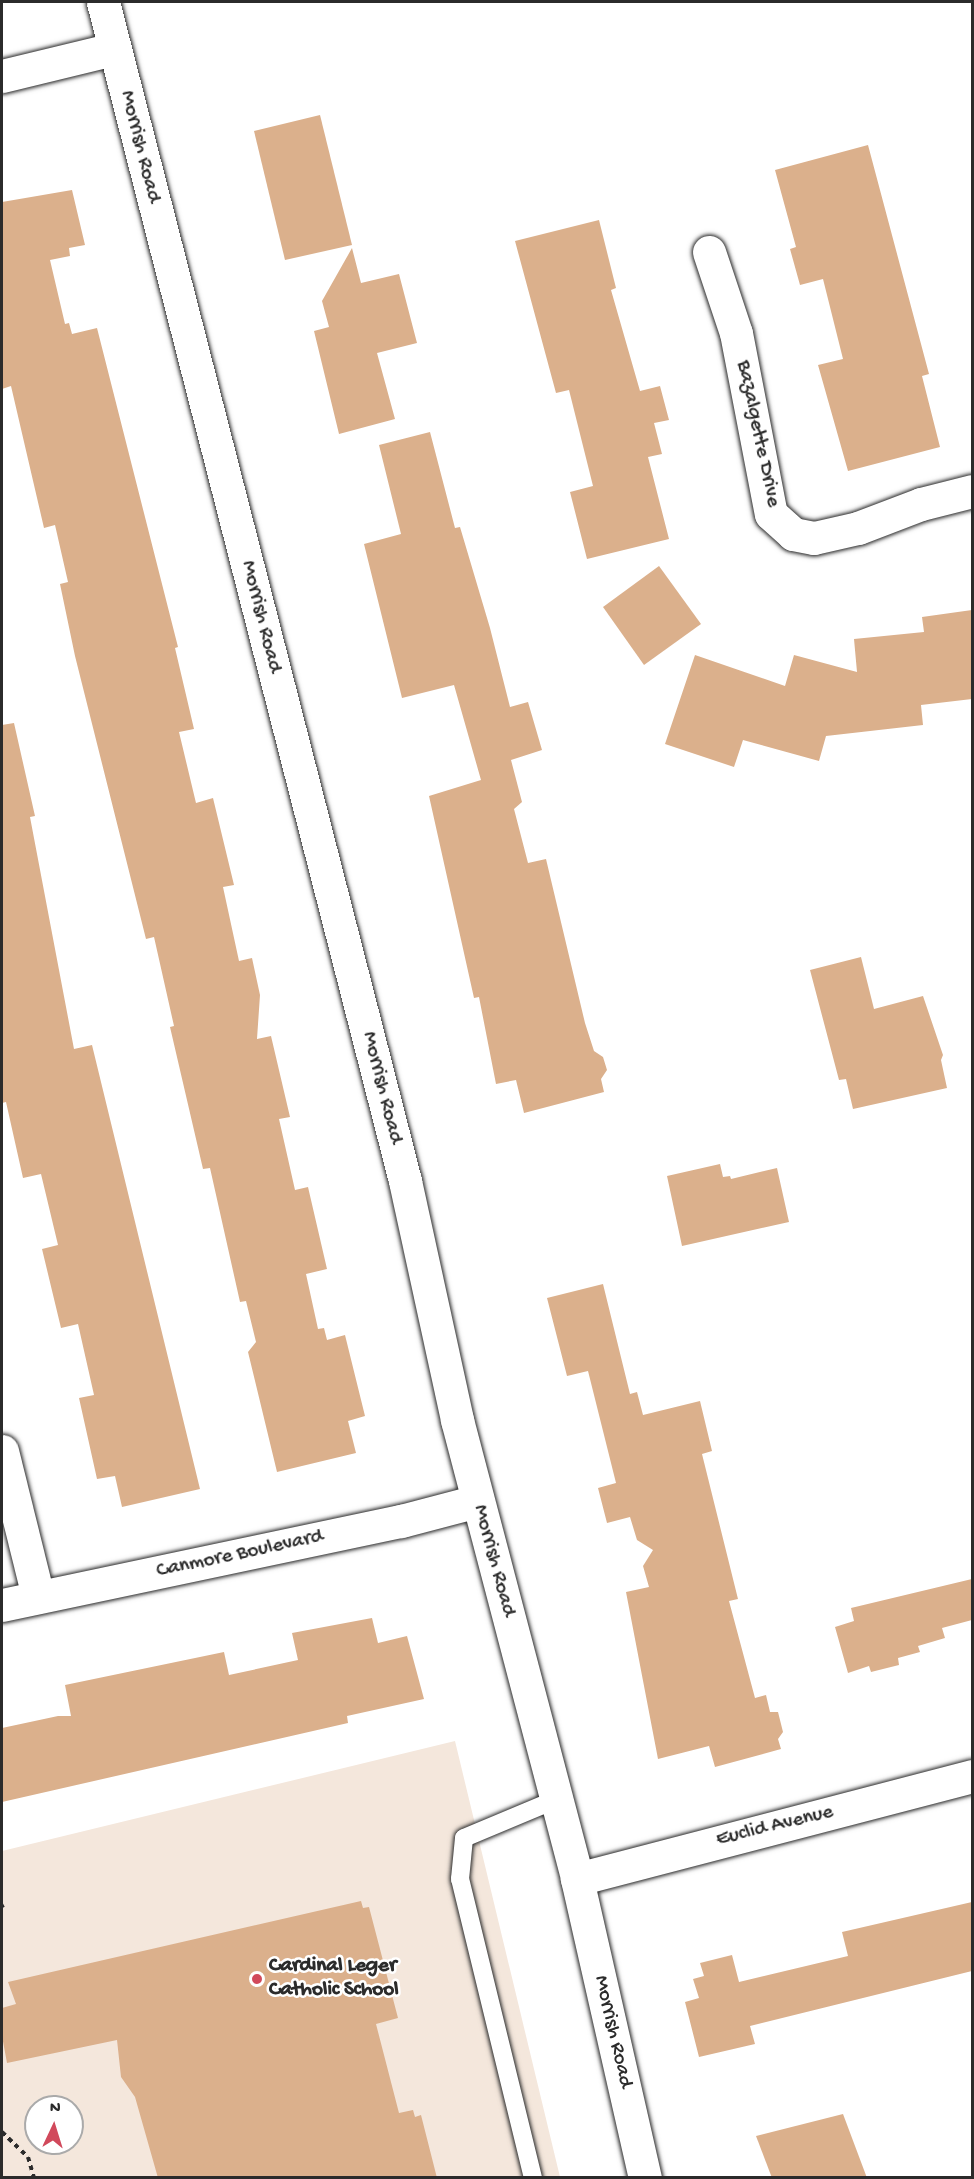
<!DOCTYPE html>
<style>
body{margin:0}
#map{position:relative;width:974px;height:2179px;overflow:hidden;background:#fff;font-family:"Gochi Hand",sans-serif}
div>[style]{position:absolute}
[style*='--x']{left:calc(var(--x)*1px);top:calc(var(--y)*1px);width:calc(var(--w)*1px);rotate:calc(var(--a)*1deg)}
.built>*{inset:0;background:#f4e7dc}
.building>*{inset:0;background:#dbb08c}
.path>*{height:4px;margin-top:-2px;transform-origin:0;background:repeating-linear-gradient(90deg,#2b2b2b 0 4.5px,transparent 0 9px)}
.roads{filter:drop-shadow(0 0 2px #2b2b2b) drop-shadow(0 0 2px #2b2b2b)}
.service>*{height:18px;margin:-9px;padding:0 9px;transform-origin:9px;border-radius:9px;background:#fff}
.minor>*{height:33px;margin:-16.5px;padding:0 16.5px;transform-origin:16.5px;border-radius:16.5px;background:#fff}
.dots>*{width:16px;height:16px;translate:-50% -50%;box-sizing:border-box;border:3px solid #fff;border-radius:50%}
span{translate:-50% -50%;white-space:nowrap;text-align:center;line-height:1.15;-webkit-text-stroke:5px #fff;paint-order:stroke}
.street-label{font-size:21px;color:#2b2b2b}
.poi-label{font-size:21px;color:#2b2b2b;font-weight:700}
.left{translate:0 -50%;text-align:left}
.frame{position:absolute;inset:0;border:3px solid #2b2b2b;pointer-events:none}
.north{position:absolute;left:24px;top:2095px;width:60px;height:60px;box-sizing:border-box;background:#fff;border:2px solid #aaa;border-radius:50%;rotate:4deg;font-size:16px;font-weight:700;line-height:24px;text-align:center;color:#2b2b2b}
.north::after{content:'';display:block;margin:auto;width:21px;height:27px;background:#d1495b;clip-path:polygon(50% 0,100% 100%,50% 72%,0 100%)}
</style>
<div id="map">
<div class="built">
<div style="clip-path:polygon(evenodd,455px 1741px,560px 2177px,2px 2177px,2px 1851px,455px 1741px,36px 2107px,72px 2107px,72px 2143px,36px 2143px,36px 2107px)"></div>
</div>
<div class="building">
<div style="clip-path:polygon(320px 115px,352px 245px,285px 260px,254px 131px)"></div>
<div style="clip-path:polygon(868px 145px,929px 374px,922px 376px,940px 447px,848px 471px,818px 365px,843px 359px,823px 279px,800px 285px,790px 249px,796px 247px,775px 170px)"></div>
<div style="clip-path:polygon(72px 190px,85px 245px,69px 248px,70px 256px,50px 260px,65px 324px,69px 323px,72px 334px,97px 328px,178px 647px,175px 648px,194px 729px,179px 732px,196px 803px,213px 798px,234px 885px,223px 887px,239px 961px,252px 958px,260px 995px,257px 1039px,271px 1036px,290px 1117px,279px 1119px,295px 1190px,308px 1187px,327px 1269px,306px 1274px,318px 1329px,324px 1328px,327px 1340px,345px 1335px,365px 1416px,348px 1421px,356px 1453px,277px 1472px,248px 1352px,256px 1342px,246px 1301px,240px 1302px,210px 1168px,203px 1169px,170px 1027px,174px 1026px,154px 937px,146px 939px,75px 656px,60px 584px,68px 582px,55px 525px,44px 528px,11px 386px,2px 389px,2px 202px)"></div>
<div style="clip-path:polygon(599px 220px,616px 288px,611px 290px,640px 391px,660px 386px,669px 420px,654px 423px,662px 454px,648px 457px,669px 539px,587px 559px,570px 492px,593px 486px,569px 390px,556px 393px,515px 241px)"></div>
<div style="clip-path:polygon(352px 248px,361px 283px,399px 274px,417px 343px,377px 353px,395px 419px,339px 434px,314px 331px,329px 327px,322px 301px)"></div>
<div style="clip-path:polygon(430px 432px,455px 528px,460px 527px,490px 628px,510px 707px,528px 702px,542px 750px,511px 760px,522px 802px,514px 809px,528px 863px,546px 859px,585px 1023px,594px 1051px,603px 1057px,607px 1070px,601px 1079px,604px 1092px,524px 1113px,516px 1080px,496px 1084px,479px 997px,474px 998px,429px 796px,481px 780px,454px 685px,402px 698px,364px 544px,401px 534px,379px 445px)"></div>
<div style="clip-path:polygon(659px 566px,701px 624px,644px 665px,603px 607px)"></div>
<div style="clip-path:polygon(972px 610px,972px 699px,921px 705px,923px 725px,826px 736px,819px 761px,743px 740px,734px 767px,665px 744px,695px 655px,785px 686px,794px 655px,857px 672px,854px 639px,924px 632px,922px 617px)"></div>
<div style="clip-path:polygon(14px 723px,35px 816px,30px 817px,74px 1049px,92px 1045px,200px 1489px,122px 1507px,115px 1476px,97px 1479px,79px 1398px,94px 1395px,78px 1324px,61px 1328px,42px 1249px,58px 1245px,41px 1174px,23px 1178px,6px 1102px,2px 1103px,2px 725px)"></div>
<div style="clip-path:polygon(861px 957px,874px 1009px,923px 996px,943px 1055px,941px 1060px,947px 1088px,853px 1109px,846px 1079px,839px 1080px,810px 970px)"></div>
<div style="clip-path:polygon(720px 1164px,723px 1177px,730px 1176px,731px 1179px,777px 1168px,789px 1222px,682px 1246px,667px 1176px)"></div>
<div style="clip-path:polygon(603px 1284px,630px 1394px,637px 1392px,643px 1415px,700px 1401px,712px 1451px,702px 1454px,738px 1599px,729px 1601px,755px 1698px,766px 1695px,770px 1712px,778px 1712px,783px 1732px,778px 1739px,781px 1749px,715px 1767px,709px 1746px,658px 1759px,626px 1592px,649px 1587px,643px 1566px,653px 1550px,637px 1540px,630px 1517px,607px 1523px,598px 1488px,616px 1483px,588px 1371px,567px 1376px,547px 1298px)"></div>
<div style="clip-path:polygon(972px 1579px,972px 1620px,942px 1628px,945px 1638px,918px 1646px,920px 1652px,898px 1658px,899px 1665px,871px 1672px,869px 1666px,848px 1673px,835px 1627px,854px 1621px,851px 1608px)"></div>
<div style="clip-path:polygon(372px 1618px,378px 1643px,407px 1636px,424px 1699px,347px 1716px,348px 1723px,2px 1802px,2px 1728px,58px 1716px,71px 1716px,65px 1685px,224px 1652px,229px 1675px,298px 1660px,292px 1633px)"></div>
<div style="clip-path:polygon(361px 1901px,363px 1908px,369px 1907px,398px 2018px,376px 2024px,399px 2113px,413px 2110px,415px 2117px,421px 2115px,437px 2178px,158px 2178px,135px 2097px,121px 2077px,117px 2040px,7px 2063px,2px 2036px,2px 2008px,16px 2004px,8px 1982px)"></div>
<div style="clip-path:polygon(972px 1902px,972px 1971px,750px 2026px,755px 2044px,699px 2057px,685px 2002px,699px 1998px,693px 1979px,704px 1976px,700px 1963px,732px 1955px,739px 1982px,848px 1956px,842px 1932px)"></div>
<div style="clip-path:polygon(843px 2114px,867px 2178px,772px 2178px,756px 2136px)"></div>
</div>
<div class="path">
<div style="--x:2;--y:1906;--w:2;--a:-27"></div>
<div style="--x:2;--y:2132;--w:36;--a:44"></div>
<div style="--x:28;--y:2157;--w:22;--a:74"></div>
</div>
<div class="roads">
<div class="service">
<div style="--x:533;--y:2178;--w:308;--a:-103.7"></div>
<div style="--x:460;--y:1879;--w:41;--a:-84.4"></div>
<div style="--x:464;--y:1838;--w:99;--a:-22.7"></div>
</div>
<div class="minor">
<div style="--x:103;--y:2;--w:1217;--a:75.63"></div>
<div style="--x:405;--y:1181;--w:245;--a:77.7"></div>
<div style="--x:457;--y:1420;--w:474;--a:75.3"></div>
<div style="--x:577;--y:1879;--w:307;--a:77.2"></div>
<div style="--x:2;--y:76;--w:115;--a:-13.6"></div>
<div style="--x:709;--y:252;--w:85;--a:71.6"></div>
<div style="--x:736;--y:333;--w:184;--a:79.1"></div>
<div style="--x:771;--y:514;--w:30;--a:42"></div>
<div style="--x:793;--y:534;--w:21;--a:11"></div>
<div style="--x:814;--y:538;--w:45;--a:-12.8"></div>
<div style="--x:858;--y:528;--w:67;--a:-20.9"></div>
<div style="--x:921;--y:504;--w:53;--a:-14.3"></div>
<div style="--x:2;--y:1451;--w:150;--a:76.1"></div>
<div style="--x:2;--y:1605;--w:408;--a:-11.9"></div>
<div style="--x:401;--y:1521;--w:79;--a:-14.7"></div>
<div style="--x:577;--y:1879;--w:408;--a:-14.6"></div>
</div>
</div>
<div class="dots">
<div style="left:257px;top:1979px;background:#d1495b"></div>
</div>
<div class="street-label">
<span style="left:139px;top:147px;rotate:76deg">Morrish Road</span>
<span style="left:757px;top:434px;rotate:78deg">Bazalgette Drive</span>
<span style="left:260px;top:617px;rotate:76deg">Morrish Road</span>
<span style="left:381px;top:1088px;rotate:76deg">Morrish Road</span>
<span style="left:240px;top:1555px;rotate:-12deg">Canmore Boulevard</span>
<span style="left:493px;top:1561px;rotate:75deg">Morrish Road</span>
<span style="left:775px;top:1827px;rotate:-14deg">Euclid Avenue</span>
<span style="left:612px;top:2032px;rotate:77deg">Morrish Road</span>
</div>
<div class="poi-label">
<span class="left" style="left:269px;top:1979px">Cardinal Leger<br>Catholic School</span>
</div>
<div class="frame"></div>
<div class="north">N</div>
</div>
